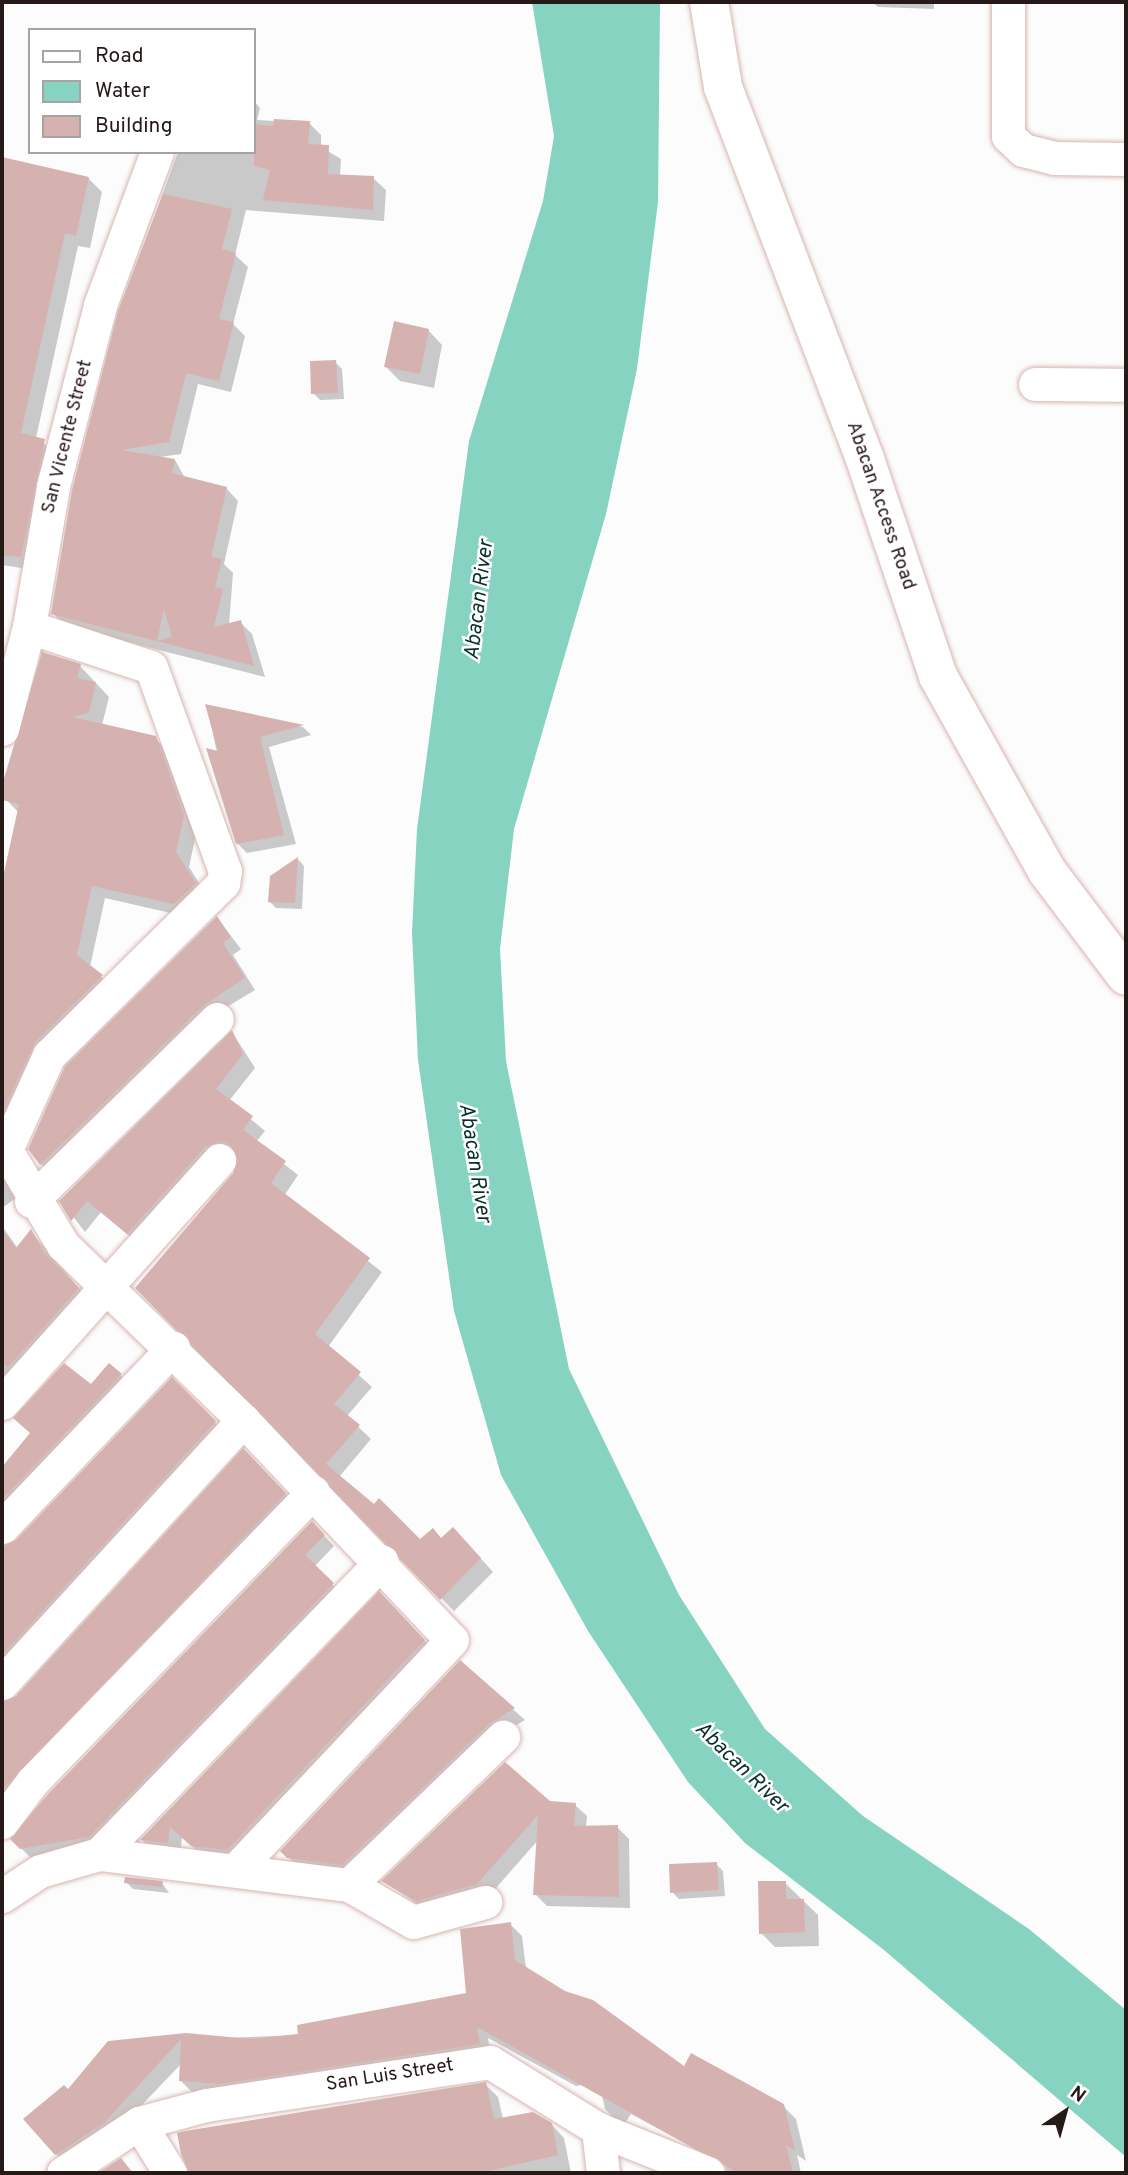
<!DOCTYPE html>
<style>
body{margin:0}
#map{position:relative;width:1128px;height:2175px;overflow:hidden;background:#fcfcfc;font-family:Overpass,sans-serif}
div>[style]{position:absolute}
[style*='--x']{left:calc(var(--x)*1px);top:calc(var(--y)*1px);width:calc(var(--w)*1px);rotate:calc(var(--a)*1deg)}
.water>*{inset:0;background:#86d3c1}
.shadow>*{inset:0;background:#0003}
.building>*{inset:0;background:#d5b2af}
.roads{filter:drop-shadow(0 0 2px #d7b4b1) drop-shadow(0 0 2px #d7b4b1)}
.minor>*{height:33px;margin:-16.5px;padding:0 16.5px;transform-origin:16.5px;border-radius:16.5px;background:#fff}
.tertiary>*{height:38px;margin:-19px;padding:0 19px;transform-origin:19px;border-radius:19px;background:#fff}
span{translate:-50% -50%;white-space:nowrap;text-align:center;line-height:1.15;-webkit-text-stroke:5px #fff;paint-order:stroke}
.street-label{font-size:19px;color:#261a19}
.water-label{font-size:21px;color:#0b3029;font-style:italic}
.frame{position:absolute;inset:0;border:4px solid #261a19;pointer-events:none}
.legend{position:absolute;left:28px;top:28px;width:228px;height:126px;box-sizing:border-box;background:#fff;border:2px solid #a8a3a3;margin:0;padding:9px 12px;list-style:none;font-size:21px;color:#261a19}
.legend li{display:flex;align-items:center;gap:14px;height:35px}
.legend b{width:35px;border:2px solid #a8a3a3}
.north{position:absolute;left:1030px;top:2077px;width:70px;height:70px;-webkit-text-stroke:5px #fff;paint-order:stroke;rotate:36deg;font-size:19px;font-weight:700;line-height:28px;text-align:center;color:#261a19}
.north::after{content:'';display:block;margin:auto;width:24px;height:32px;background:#261a19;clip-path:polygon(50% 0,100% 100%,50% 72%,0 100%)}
</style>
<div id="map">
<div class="water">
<div style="clip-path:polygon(532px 2px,660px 2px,658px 202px,637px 369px,606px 514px,514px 829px,500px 949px,506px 1061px,569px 1369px,679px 1595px,765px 1729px,863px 1816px,1029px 1929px,1126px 2010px,1126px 2157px,884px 1950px,745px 1843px,688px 1782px,588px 1631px,501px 1475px,454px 1311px,418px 1060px,412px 933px,417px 829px,469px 441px,543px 201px,554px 136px)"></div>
</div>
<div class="shadow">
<div style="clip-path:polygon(872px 2px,934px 2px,934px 9px,878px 7px)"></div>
<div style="clip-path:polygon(254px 101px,260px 108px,257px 120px,309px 123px,321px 135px,321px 147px,341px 159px,340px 176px,373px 178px,386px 190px,384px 221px,246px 210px,235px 255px,248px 267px,233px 324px,245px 336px,231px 392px,198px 384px,181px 454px,160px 457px,175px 460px,185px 478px,226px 488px,238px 501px,224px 564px,233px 573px,229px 625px,240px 622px,252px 634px,265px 677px,65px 626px,53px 613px,120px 311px,178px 152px,254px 152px)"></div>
<div style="clip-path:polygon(2px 159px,88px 178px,102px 192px,90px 248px,78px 246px,36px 438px,58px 454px,34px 570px,2px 565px)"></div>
<div style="clip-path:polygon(428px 330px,442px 345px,434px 388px,400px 381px,386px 367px)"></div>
<div style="clip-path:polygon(335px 362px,342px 369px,344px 399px,320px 400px,313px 393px)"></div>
<div style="clip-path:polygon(44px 654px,80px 666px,109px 697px,102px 725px,155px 738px,169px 752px,197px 830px,189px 867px,208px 897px,188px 917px,105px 898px,90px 967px,115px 989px,45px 1060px,2px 1155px,2px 883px,19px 813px,2px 795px)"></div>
<div style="clip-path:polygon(207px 707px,303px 727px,311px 735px,269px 747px,296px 844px,247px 853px,237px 843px)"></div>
<div style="clip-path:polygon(298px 859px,304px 866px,302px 909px,276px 908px,269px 901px)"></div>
<div style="clip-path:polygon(217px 918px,241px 949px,233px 955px,255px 990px,227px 1007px,51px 1177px,30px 1149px)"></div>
<div style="clip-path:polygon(232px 1032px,255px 1068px,229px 1101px,265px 1131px,256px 1142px,298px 1175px,284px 1196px,382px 1272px,328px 1347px,372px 1387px,347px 1416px,371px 1439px,339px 1477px,420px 1542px,466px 1542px,493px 1572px,454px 1611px,137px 1288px,236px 1173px,234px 1154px,141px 1246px,101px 1212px,85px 1232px,61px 1201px)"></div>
<div style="clip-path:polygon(2px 1170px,16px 1198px,2px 1208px)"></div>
<div style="clip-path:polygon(2px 1226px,19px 1250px,2px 1263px)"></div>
<div style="clip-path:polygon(33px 1234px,91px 1302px,2px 1403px,2px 1278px)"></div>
<div style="clip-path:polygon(120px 1375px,134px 1388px,2px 1527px,2px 1470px,80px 1377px,91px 1386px)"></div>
<div style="clip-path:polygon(172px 1380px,228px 1435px,2px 1683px,2px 1546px,17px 1542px)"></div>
<div style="clip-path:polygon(256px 1464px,298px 1507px,2px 1821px,2px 1702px,17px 1698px)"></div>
<div style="clip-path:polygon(312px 1523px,334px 1546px,314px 1567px,343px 1595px,99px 1847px,32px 1859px,12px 1839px)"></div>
<div style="clip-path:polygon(392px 1606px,437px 1654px,240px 1862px,205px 1858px,182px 1837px,180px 1855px,154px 1852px,142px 1840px)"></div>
<div style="clip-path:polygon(460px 1662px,525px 1720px,501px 1734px,354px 1875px,300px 1869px,282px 1851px)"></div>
<div style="clip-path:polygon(550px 1803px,575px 1805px,587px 1816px,586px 1827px,617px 1827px,629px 1839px,630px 1908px,547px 1906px,535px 1894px,539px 1839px,489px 1896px,429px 1912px,383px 1881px)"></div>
<div style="clip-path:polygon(716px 1864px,723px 1871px,725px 1896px,679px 1899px,672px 1892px)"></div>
<div style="clip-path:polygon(126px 1882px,162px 1883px,169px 1893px,133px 1889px)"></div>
<div style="clip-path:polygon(785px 1883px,818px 1915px,819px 1946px,775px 1947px,761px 1933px)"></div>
<div style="clip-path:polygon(510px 1924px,522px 1936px,526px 1969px,684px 2068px,783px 2106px,796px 2119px,806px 2161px,797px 2155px,801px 2173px,727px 2173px,725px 2165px,631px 2114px,624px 2125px,618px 2122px,605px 2109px,599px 2082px,576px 2086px,488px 2038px,491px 2056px,193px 2093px,181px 2081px,182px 2063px,115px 2133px,69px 2167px,56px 2154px,116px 2042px,300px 2035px,468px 1995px)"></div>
<div style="clip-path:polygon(485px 2084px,498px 2097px,503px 2119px,551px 2124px,564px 2138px,571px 2173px,190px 2173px,183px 2154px)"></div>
</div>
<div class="building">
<div style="clip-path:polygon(274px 119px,310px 121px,308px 144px,329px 145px,328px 174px,374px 176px,373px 210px,263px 200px,270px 170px,254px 166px,254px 124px,273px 126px)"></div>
<div style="clip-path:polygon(2px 157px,89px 177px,76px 236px,65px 233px,21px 433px,45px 439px,21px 557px,2px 555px)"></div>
<div style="clip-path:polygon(evenodd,163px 194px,232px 209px,222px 249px,236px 253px,219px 319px,234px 322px,219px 381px,186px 373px,169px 442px,121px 450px,175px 459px,172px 473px,227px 487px,211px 557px,222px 559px,215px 587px,223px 589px,214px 627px,241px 620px,254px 666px,51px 614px,72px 490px,118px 311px,163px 194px,164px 609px,172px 637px,157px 641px,164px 609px)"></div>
<div style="clip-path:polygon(394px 321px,429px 329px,420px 374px,384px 367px)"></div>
<div style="clip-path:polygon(336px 360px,338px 393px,311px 394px,310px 361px)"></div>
<div style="clip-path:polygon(42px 652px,81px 664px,77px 678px,96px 682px,89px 713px,73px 717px,156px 736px,184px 816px,176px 852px,196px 883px,174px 904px,92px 886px,77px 955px,103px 975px,35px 1042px,2px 1113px,2px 882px,19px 804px,2px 800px,2px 785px)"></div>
<div style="clip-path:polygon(205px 704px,304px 725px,260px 737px,284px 835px,236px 844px,206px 748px,218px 751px)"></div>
<div style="clip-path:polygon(298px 857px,295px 903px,268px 902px,270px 876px)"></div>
<div style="clip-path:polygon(217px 916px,231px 937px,223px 943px,245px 978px,204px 1005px,40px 1165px,28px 1149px,65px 1066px)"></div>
<div style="clip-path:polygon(232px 1030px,243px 1054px,216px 1089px,253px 1116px,243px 1130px,286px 1161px,271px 1183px,370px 1258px,315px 1334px,361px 1372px,334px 1404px,360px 1425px,326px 1464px,374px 1504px,379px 1498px,420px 1539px,433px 1528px,441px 1538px,453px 1527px,481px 1558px,440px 1600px,135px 1288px,234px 1172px,232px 1146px,222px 1141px,205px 1147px,127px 1234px,87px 1201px,71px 1221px,59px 1201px)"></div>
<div style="clip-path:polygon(2px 1229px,16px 1248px,31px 1229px,44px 1253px,79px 1288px,8px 1367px,2px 1363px)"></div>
<div style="clip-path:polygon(64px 1363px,91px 1384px,109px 1363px,122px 1374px,2px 1499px,2px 1467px,30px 1433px,13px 1418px)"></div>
<div style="clip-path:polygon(172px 1377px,216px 1421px,2px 1655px,2px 1546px,16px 1540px)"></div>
<div style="clip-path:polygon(243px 1448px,286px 1493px,2px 1790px,2px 1702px,16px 1696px)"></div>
<div style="clip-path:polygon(312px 1521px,325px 1535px,305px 1555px,334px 1583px,89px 1837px,20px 1849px,10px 1839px,47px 1795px)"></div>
<div style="clip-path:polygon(379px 1591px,425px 1640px,227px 1850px,191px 1846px,170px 1827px,168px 1843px,140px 1840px)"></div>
<div style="clip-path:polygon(460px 1660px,515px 1708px,490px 1723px,342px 1865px,287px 1858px,280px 1851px)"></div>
<div style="clip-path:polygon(505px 1762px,550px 1801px,576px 1803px,574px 1826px,618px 1825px,619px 1897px,533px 1895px,538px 1815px,477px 1884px,416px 1901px,381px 1881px)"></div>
<div style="clip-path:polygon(717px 1862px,719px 1890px,670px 1893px,669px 1864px)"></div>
<div style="clip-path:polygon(125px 1877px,163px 1881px,162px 1887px,124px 1883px)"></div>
<div style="clip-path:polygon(758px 1881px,786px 1881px,786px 1899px,804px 1899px,805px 1932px,759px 1934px)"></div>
<div style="clip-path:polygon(511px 1922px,515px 1960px,565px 1991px,593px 2000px,684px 2066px,691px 2053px,784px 2104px,795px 2151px,786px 2145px,793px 2173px,738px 2173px,477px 2027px,480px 2044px,219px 2084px,179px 2081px,181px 2039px,105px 2122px,55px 2155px,23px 2119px,64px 2085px,68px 2089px,108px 2041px,186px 2033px,251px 2039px,298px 2034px,297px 2025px,466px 1993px,460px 1929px)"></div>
<div style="clip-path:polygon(486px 2082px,494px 2119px,533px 2112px,552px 2123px,558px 2155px,480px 2173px,189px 2173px,181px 2154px,177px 2133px,185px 2131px)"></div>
<div style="clip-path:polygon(121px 2158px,133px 2173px,98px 2173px)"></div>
</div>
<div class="roads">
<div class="minor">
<div style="--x:1008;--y:2;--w:134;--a:90"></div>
<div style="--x:1008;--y:136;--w:21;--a:43"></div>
<div style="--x:1023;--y:150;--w:32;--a:14"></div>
<div style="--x:1054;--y:158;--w:72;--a:0.8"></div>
<div style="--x:1035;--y:384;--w:91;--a:0.6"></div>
<div style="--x:29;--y:627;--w:128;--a:18.2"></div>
<div style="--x:151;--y:667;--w:217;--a:70.1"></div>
<div style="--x:225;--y:871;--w:12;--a:99"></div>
<div style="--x:223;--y:883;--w:245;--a:135.3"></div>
<div style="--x:49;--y:1055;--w:104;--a:114.4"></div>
<div style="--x:6;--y:1150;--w:111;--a:59"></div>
<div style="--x:63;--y:1245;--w:251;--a:44.2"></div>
<div style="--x:243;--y:1420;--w:303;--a:46.5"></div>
<div style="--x:452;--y:1640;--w:313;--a:133.3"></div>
<div style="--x:2;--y:729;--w:106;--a:-75.2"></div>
<div style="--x:29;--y:627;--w:143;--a:-80.3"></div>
<div style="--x:53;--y:486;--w:187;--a:-75.4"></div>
<div style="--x:100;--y:305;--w:163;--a:-69.6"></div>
<div style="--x:31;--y:1201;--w:260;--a:-44.4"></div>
<div style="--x:2;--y:1403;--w:326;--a:-48.2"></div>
<div style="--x:2;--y:1527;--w:248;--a:-46.3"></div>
<div style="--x:2;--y:1683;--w:357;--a:-47.5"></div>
<div style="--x:2;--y:1822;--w:50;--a:-53.1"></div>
<div style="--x:32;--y:1782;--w:404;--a:-45.9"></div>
<div style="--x:99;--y:1854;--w:407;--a:-46"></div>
<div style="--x:349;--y:1885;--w:214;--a:-43.9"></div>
<div style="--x:2;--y:1896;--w:45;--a:-33.3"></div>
<div style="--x:40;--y:1871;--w:61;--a:-16.1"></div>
<div style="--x:99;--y:1854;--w:252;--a:7.1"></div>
<div style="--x:349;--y:1885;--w:74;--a:30"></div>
<div style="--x:413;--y:1922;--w:75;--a:-15.5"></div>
<div style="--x:139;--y:2123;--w:59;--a:58.2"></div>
<div style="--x:598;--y:2129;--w:44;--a:83.5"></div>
<div style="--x:63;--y:2173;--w:91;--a:-33.3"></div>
<div style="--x:139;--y:2123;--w:69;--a:-15"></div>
<div style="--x:206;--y:2105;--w:287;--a:-8.6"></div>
<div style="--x:490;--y:2062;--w:127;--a:31.8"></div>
<div style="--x:598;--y:2129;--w:118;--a:21.8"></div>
</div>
<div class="tertiary">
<div style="--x:709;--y:2;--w:86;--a:80.6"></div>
<div style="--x:723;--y:87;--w:398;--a:69.1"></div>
<div style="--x:865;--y:459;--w:229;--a:71.4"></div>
<div style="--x:938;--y:676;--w:223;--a:60.8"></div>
<div style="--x:1047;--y:871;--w:131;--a:53"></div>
</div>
</div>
<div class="street-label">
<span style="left:68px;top:437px;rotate:-76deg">San Vicente Street</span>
<span style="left:880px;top:506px;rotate:71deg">Abacan Access Road</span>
<span style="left:390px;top:2076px;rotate:-9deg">San Luis Street</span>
</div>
<div class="water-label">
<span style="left:480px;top:600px;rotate:-83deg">Abacan River</span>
<span style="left:474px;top:1163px;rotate:81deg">Abacan River</span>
<span style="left:741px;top:1768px;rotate:44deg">Abacan River</span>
</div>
<div class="frame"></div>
<ul class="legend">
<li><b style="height:9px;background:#fff"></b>Road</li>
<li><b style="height:19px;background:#86d3c1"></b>Water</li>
<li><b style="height:19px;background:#d5b2af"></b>Building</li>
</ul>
<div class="north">N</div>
</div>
